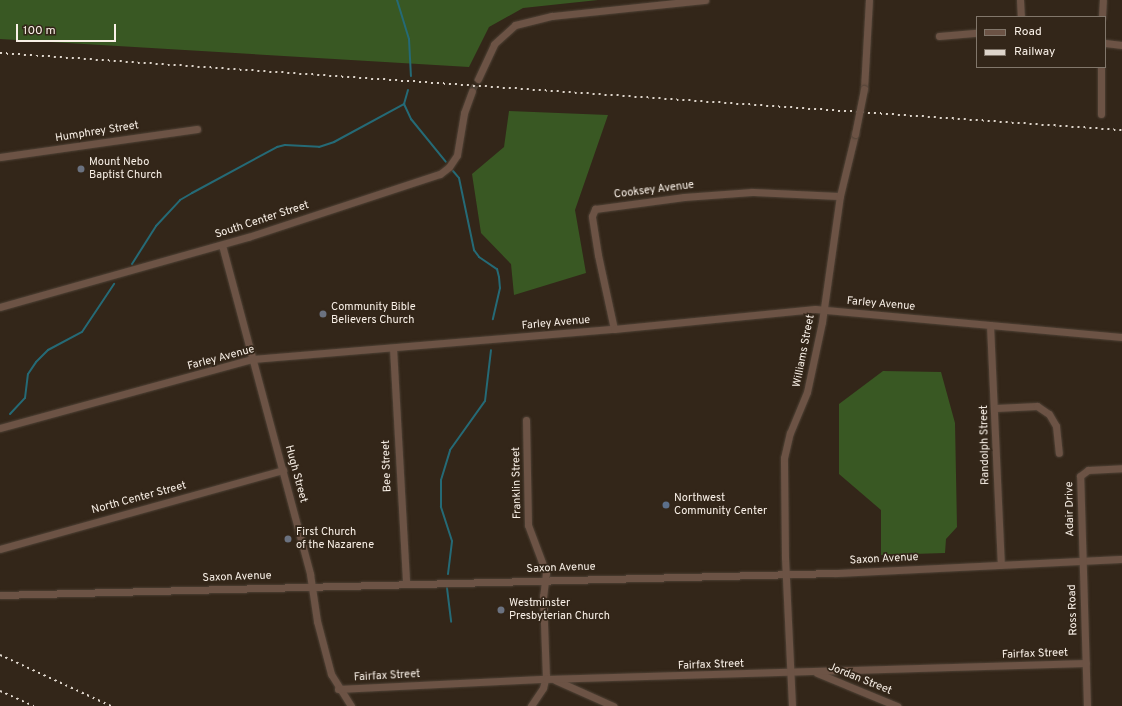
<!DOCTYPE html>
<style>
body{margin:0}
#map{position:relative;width:1122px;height:706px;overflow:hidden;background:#332619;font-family:Overpass,sans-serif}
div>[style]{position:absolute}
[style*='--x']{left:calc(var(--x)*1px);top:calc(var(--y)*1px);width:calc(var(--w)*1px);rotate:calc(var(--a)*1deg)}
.forest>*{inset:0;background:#395823}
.stream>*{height:2px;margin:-1px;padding:0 1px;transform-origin:1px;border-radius:1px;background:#256a76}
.minor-tunnel>*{height:7px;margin-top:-3.5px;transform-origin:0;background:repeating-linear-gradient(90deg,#514438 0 7px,transparent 0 10.5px)}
.roads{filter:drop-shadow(0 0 1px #4f4236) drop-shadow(0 0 1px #4f4236)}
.minor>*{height:7px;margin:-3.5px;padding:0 3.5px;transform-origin:3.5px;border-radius:3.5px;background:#6c5345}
.rail>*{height:2px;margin-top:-1px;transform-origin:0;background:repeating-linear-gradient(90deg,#ded5cb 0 2px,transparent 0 6px)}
.bridges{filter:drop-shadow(0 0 1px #4f4236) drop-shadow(0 0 1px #4f4236)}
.minor-bridge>*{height:7px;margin:-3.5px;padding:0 3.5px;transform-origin:3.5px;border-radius:3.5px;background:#6c5345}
.dots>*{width:11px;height:11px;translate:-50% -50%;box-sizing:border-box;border:2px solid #332619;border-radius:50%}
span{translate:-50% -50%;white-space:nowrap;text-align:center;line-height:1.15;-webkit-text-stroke:3.5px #332619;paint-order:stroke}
.street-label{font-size:11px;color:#f9f0e7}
.poi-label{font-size:11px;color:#f9f0e7}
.left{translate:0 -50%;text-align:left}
.legend{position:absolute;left:976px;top:16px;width:130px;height:52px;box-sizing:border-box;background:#332619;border:1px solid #82776b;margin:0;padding:5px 7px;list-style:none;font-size:12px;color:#f9f0e7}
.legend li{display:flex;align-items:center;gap:8px;height:20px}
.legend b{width:20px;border:1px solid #82776b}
.scale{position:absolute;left:16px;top:24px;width:100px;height:18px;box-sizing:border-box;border:2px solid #f9f0e7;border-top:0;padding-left:5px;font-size:12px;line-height:14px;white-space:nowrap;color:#f9f0e7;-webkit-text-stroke:3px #332619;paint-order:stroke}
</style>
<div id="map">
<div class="forest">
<div style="clip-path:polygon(0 0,598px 0,523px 8px,489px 27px,469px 67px,0 39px)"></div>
<div style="clip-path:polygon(509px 111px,608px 115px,575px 210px,586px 273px,514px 295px,511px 264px,481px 233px,472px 174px,504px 147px)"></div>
<div style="clip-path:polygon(883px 371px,941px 372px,955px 423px,957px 527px,946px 539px,945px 553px,881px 555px,881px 510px,839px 474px,839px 404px)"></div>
</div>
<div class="stream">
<div style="--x:397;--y:0;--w:41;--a:72.9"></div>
<div style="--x:409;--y:39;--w:37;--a:87"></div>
<div style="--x:408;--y:90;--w:15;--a:106"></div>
<div style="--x:404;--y:104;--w:17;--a:65"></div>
<div style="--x:411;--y:119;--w:55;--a:50.9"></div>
<div style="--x:453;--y:171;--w:9;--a:49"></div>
<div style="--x:459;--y:178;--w:74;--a:78.2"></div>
<div style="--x:474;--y:250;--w:9;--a:54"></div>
<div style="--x:479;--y:257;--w:22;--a:34"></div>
<div style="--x:497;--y:269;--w:8;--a:76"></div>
<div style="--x:499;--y:277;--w:11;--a:85"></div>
<div style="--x:500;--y:288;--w:32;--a:103"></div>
<div style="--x:132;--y:264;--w:45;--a:-57.7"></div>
<div style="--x:156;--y:226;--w:35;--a:-47"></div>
<div style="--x:180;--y:200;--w:14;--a:-30"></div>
<div style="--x:192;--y:193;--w:97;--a:-28.4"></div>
<div style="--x:277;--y:147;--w:8;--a:-14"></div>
<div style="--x:285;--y:145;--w:34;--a:3"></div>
<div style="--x:319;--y:147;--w:16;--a:-18"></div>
<div style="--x:334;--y:142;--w:80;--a:-28.5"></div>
<div style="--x:10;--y:414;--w:22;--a:-47"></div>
<div style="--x:25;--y:398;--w:24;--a:-83"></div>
<div style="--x:28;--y:374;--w:14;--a:-56"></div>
<div style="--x:36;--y:362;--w:17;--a:-45"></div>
<div style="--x:48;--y:350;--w:38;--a:-28"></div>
<div style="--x:82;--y:332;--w:58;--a:-56.3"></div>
<div style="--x:448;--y:574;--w:33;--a:-83"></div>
<div style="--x:452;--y:541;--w:36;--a:-108"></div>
<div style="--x:441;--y:507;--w:27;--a:-90"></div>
<div style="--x:441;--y:480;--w:31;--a:-73"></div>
<div style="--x:450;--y:450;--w:60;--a:-54.5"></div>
<div style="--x:485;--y:401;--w:51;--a:-83.3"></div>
<div style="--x:447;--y:588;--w:34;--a:83"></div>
</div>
<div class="minor-tunnel">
<div style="--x:472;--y:91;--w:13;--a:-63"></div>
</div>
<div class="roads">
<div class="minor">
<div style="--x:1020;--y:0;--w:17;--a:87"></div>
<div style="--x:1102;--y:17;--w:17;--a:-87"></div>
<div style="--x:939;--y:36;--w:38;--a:-5"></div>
<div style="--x:1105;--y:43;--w:17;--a:7"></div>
<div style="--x:1101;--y:67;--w:47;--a:90"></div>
<div style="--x:478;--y:79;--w:38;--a:-65"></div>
<div style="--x:494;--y:44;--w:28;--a:-42"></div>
<div style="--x:515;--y:25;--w:38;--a:-14"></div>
<div style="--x:552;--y:16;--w:154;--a:-6"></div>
<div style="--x:864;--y:89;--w:89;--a:-86.8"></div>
<div style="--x:0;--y:157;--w:199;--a:-8.1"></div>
<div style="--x:222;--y:245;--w:341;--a:75"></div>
<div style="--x:310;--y:574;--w:48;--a:81.5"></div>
<div style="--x:317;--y:621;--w:55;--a:75.2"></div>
<div style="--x:331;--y:674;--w:38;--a:58"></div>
<div style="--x:0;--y:307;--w:258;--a:-15.8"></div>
<div style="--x:248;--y:237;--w:202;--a:-18.2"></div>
<div style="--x:440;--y:174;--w:11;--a:-38"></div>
<div style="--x:449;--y:167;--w:14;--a:-56"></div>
<div style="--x:457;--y:155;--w:43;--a:-80.5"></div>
<div style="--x:464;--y:113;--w:23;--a:-70"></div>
<div style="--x:990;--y:325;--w:240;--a:87.4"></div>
<div style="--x:614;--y:329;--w:76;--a:-102.2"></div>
<div style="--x:598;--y:255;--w:39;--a:-99"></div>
<div style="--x:592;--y:216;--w:8;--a:-67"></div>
<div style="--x:595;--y:209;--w:90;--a:-7.7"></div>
<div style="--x:684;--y:197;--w:68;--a:-4.2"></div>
<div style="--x:752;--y:192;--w:88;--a:2.6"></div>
<div style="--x:393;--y:348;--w:236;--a:86.8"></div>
<div style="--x:996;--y:408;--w:41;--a:-2.8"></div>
<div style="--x:1037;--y:406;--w:14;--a:34"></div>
<div style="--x:1049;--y:414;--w:14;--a:60"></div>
<div style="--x:1056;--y:426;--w:27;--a:84"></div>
<div style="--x:526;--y:420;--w:105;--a:88.9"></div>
<div style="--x:528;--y:525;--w:51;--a:69.4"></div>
<div style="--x:546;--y:573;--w:23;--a:97"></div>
<div style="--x:543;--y:596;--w:80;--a:87.9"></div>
<div style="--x:546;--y:676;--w:12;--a:104"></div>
<div style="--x:543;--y:688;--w:22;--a:124"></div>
<div style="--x:0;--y:428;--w:262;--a:-15.3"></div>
<div style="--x:253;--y:359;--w:362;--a:-4.8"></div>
<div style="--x:614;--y:329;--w:202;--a:-5.7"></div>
<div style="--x:815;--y:309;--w:308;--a:5.2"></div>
<div style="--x:0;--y:549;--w:294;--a:-15.6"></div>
<div style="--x:0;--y:595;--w:836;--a:-1.51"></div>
<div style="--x:836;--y:573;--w:286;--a:-2.8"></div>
<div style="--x:817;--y:673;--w:87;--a:22.4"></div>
<div style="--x:555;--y:680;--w:64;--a:24.1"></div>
<div style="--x:338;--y:689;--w:208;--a:-2.8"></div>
<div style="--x:546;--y:679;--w:540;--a:-1.7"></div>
<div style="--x:792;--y:706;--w:148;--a:-92.7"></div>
<div style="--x:785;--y:558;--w:100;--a:-90.6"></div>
<div style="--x:784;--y:458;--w:26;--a:-77"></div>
<div style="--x:790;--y:433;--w:44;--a:-67.5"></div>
<div style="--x:807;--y:392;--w:72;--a:-77.9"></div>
<div style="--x:822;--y:322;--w:127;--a:-81.9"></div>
<div style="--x:840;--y:196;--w:64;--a:-76.4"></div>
<div style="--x:1087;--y:706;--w:230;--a:-91.7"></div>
<div style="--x:1080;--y:476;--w:10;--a:-37"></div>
<div style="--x:1088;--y:470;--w:34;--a:-3"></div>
</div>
</div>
<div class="rail">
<div style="--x:0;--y:53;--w:1125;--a:3.93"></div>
<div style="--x:0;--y:655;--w:122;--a:24.7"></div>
<div style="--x:0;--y:691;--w:37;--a:24"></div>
</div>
<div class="bridges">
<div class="minor-bridge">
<div style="--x:855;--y:134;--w:46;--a:-78.7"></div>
</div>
</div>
<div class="dots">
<div style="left:81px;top:169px;background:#6b7280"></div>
<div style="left:323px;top:314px;background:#6b7280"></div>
<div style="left:666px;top:505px;background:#5c6f8a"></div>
<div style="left:288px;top:539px;background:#6b7280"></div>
<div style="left:501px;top:610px;background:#6b7280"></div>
</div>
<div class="street-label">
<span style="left:97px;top:132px;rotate:-9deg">Humphrey Street</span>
<span style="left:654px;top:190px;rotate:-7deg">Cooksey Avenue</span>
<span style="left:262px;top:220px;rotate:-18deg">South Center Street</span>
<span style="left:881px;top:304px;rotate:5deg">Farley Avenue</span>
<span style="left:556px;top:323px;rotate:-5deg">Farley Avenue</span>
<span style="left:804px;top:351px;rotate:-79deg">Williams Street</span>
<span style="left:221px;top:358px;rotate:-15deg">Farley Avenue</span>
<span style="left:985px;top:445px;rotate:-91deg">Randolph Street</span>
<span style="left:387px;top:466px;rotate:-92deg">Bee Street</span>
<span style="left:296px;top:474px;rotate:75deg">Hugh Street</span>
<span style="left:517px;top:483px;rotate:-91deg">Franklin Street</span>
<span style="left:139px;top:498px;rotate:-15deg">North Center Street</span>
<span style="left:1070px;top:509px;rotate:-91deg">Adair Drive</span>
<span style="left:884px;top:559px;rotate:-3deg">Saxon Avenue</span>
<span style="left:561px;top:568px;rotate:-2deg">Saxon Avenue</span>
<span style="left:237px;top:577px;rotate:-2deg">Saxon Avenue</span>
<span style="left:1073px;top:610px;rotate:-92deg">Ross Road</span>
<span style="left:1035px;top:654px;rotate:-2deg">Fairfax Street</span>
<span style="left:711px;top:665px;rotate:-2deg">Fairfax Street</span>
<span style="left:387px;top:676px;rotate:-3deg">Fairfax Street</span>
<span style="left:860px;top:679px;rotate:22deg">Jordan Street</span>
</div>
<div class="poi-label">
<span class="left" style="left:89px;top:169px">Mount Nebo<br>Baptist Church</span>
<span class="left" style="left:331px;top:314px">Community Bible<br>Believers Church</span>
<span class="left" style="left:674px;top:505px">Northwest<br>Community Center</span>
<span class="left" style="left:296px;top:539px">First Church<br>of the Nazarene</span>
<span class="left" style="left:509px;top:610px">Westminster<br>Presbyterian Church</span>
</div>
<ul class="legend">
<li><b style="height:5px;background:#6c5345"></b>Road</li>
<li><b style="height:5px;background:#ded5cb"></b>Railway</li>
</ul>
<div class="scale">100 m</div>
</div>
